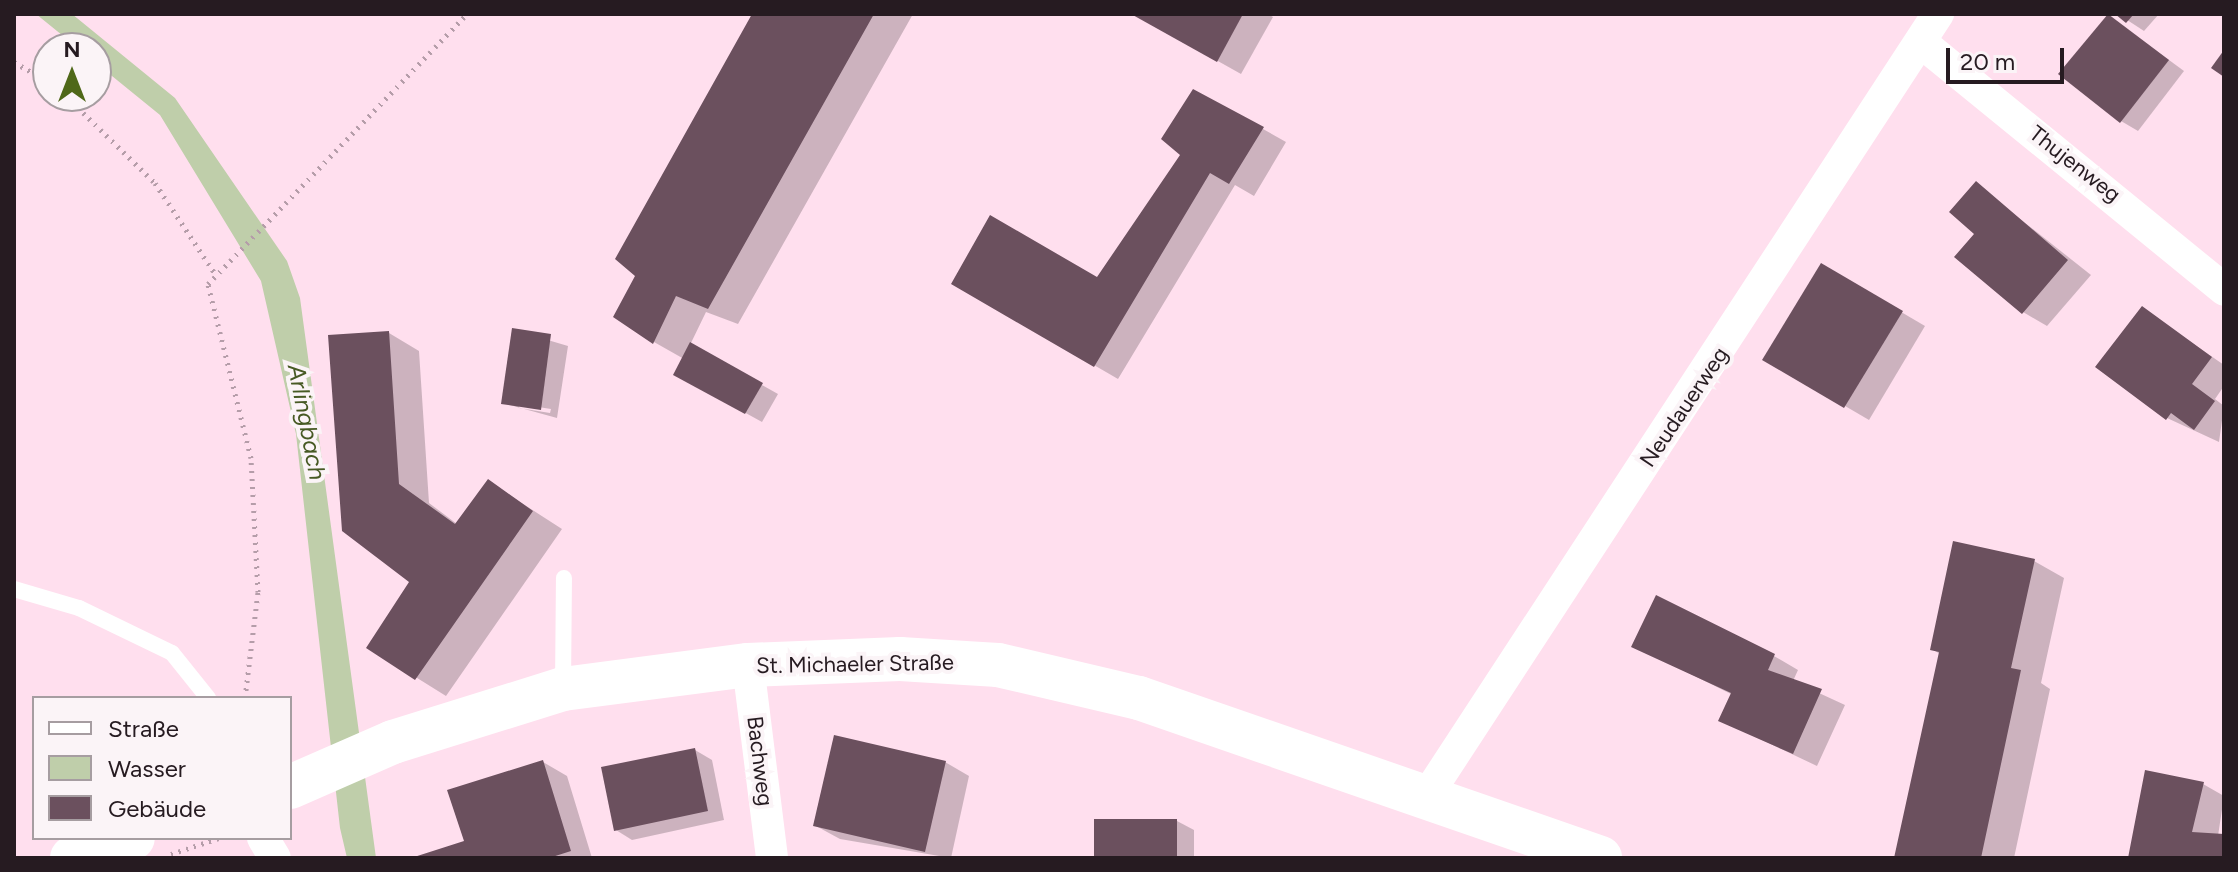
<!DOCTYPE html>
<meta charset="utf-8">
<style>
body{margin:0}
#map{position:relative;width:2238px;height:872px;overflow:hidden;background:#ffdfee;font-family:Figtree,sans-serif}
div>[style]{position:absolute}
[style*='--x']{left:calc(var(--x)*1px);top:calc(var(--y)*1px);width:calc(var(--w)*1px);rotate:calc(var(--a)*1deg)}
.water>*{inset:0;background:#bfceaa}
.shadow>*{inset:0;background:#0003}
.building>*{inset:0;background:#6b505e}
.path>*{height:5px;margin-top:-2.5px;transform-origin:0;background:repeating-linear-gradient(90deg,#b59da9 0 2px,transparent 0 8px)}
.service>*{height:16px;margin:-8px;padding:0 8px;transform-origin:8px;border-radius:8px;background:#fff}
.minor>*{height:32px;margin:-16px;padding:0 16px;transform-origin:16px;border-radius:16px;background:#fff}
.secondary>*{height:44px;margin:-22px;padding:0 22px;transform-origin:22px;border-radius:22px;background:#fff}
span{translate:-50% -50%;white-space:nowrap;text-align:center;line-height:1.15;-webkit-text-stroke:8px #fbf4f7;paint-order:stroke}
.street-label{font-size:22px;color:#261b21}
.water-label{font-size:24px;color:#475a24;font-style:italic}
.frame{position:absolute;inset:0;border:16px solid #261b21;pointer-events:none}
.legend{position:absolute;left:32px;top:696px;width:260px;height:144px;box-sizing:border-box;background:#fbf4f7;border:2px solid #a69da1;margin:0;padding:10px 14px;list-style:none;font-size:24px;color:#261b21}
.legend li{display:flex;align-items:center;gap:16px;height:40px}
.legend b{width:40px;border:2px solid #a69da1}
.north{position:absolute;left:32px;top:32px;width:80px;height:80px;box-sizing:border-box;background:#fbf4f7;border:2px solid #a69da1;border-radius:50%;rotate:0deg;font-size:22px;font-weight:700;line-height:32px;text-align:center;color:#261b21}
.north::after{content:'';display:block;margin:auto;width:28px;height:36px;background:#4f6819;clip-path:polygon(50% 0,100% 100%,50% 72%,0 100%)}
.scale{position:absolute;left:1946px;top:48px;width:118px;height:36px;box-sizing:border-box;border:4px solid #261b21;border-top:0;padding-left:10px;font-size:24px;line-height:28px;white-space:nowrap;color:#261b21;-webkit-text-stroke:6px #fbf4f7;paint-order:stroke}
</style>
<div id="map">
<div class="water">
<div style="clip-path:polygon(36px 14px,72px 14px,175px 98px,287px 261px,300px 298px,376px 858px,347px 858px,340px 828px,296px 434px,261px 281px,160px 115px,96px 63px,96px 48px,78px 48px)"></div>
</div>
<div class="shadow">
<div style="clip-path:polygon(755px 14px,913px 14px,738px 324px,706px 312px,690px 345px,778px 394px,762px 422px,675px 374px,684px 359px,654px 342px,638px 275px)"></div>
<div style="clip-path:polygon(1134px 14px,1268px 14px,1273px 17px,1241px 74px)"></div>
<div style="clip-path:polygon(2118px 14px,2159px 14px,2144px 31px)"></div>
<div style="clip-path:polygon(2109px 16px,2184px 71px,2138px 131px,2121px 121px)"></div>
<div style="clip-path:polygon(1263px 129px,1286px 142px,1254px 196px,1235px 185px,1118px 379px,953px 283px,1097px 279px,1182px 154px)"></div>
<div style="clip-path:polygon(1976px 184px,2091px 275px,2047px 326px,2023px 312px,1977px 234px)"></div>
<div style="clip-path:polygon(1821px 265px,1925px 326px,1869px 420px,1765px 359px)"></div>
<div style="clip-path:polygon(2143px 309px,2224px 365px,2224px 386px,2215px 399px,2224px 406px,2219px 442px,2167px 418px)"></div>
<div style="clip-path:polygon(evenodd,514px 330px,568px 346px,557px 418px,503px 403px,514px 330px,519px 404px,551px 409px,550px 413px,519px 408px,519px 404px)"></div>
<div style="clip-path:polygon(389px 333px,419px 351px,429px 503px,457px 524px,489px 482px,562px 529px,446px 696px,369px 648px,412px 581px,330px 337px)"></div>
<div style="clip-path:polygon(2034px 561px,2064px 578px,2041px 683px,2050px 689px,2014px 858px,1896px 858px,1940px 654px,1932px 649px)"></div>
<div style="clip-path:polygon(1634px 646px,1774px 656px,1798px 670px,1793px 681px,1845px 705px,1817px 766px,1720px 720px,1733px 695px)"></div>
<div style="clip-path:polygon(695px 750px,712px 760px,724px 820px,632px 840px,616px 830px)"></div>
<div style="clip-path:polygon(543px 762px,567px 776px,592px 858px,415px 858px,466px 842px)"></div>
<div style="clip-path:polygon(945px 762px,969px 776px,951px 858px,840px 839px,816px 826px)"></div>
<div style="clip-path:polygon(2203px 784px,2224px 796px,2218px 836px,2224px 858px,2130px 858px)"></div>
<div style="clip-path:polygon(1177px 821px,1194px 830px,1194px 858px,1098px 858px)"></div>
</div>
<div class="building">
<div style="clip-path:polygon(752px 14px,874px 14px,708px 309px,676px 296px,653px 344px,613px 317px,635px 276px,615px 259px)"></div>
<div style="clip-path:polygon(1131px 14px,1243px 14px,1217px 62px)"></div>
<div style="clip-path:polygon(2108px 14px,2169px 60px,2120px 123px,2058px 74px)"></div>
<div style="clip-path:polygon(2115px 14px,2134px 14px,2126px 23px)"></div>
<div style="clip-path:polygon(2224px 50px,2224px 77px,2211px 68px)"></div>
<div style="clip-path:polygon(1193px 89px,1264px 127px,1229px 184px,1210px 173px,1094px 367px,951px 284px,990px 215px,1097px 277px,1180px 155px,1161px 139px)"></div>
<div style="clip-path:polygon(1976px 181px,2068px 260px,2022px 314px,1954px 257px,1974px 234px,1949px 212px)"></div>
<div style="clip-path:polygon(1821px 263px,1903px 311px,1844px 408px,1762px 360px)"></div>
<div style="clip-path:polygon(2142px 306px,2212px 357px,2192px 384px,2215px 401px,2194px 430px,2171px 413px,2166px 420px,2095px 367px)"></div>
<div style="clip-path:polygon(512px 328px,551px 334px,541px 410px,501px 404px)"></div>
<div style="clip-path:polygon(389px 331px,399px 484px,455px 524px,488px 479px,533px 511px,415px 680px,366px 648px,409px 582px,342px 531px,328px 335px)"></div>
<div style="clip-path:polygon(690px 342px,763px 383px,745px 414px,673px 375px)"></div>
<div style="clip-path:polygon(1953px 541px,2035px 559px,2011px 668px,2021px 670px,1981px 858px,1894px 858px,1939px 652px,1930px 650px)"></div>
<div style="clip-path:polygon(1656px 595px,1775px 654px,1768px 670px,1822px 689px,1793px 754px,1718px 721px,1731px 693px,1631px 647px)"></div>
<div style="clip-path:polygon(834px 735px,946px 761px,925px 852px,813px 826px)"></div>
<div style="clip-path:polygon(695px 748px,708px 811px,614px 831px,601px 767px)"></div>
<div style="clip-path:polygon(543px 760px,571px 851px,549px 858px,411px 858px,464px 841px,447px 790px)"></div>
<div style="clip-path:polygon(2145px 770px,2204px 782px,2192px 832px,2224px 834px,2224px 858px,2128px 858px)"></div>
<div style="clip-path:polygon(1094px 819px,1177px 819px,1177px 858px,1094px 858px)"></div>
</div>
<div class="path">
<div style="--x:14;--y:62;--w:39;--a:30"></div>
<div style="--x:66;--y:96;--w:124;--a:44.3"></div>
<div style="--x:155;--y:183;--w:110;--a:56.5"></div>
<div style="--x:245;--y:698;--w:107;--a:-83"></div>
<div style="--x:258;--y:592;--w:134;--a:-93"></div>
<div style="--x:251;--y:458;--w:179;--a:-103.9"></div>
<div style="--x:208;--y:284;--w:374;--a:-46.2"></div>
<div style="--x:171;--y:854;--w:51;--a:-18.4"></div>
</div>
<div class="service">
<div style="--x:14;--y:589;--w:68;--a:16.3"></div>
<div style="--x:79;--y:608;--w:103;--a:25.8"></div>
<div style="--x:172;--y:653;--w:58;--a:51.3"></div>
<div style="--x:563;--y:688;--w:110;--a:-89.5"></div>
</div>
<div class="minor">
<div style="--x:1922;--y:43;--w:390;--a:39.2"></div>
<div style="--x:748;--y:665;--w:194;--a:82.9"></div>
<div style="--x:1426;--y:797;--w:936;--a:-56.82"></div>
<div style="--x:263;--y:838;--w:23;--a:59"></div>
</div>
<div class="secondary">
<div style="--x:290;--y:787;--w:112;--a:-23.6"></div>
<div style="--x:393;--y:742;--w:178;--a:-17.3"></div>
<div style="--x:563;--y:689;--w:187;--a:-7.4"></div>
<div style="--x:748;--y:665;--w:152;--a:-2.3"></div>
<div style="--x:900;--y:659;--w:98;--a:3.5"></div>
<div style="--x:998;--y:665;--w:145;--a:13.2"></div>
<div style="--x:1139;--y:698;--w:488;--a:19.1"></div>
<div style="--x:72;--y:858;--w:64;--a:-18.2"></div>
</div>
<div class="street-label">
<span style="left:2075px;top:164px;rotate:38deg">Thujenweg</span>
<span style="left:1684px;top:407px;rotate:-56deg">Neudauerweg</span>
<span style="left:855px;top:664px;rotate:-1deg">St. Michaeler Straße</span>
<span style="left:760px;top:761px;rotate:83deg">Bachweg</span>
</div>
<div class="water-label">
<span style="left:307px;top:422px;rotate:79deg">Arlingbach</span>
</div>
<div class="frame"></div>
<ul class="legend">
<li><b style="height:10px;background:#fff"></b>Straße</li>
<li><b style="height:22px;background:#bfceaa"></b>Wasser</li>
<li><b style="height:22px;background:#6b505e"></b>Gebäude</li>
</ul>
<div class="north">N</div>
<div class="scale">20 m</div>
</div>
